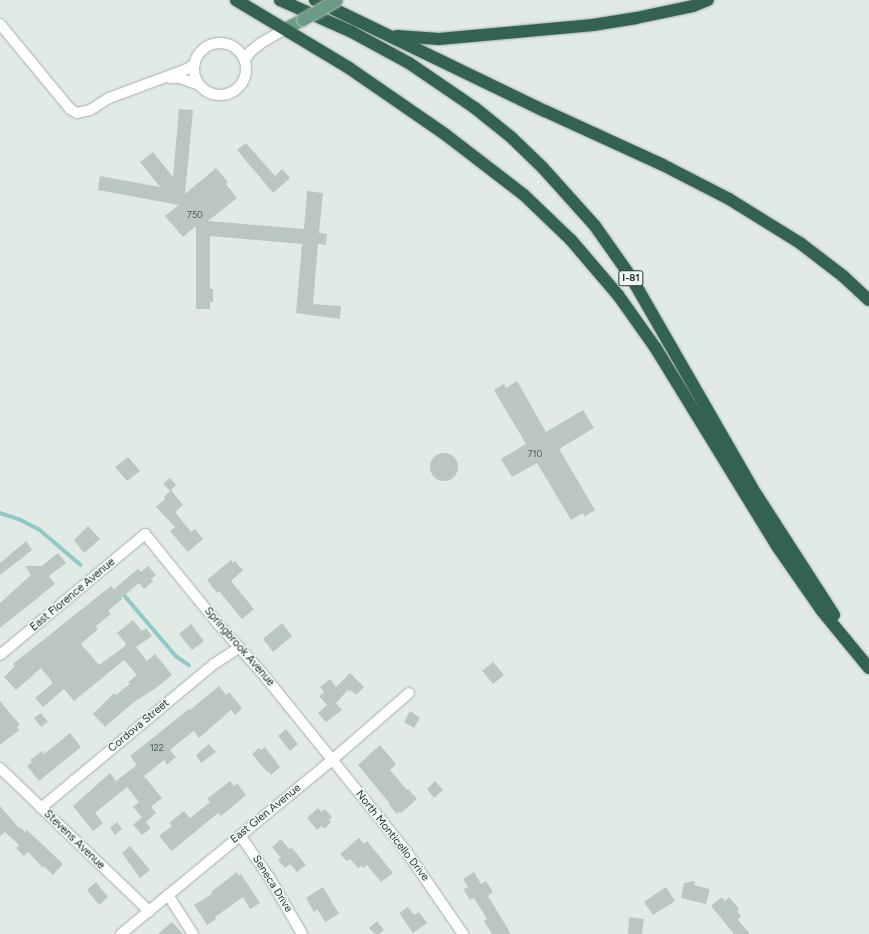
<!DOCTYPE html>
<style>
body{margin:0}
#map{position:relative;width:869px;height:934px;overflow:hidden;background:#e2eae5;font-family:Figtree,sans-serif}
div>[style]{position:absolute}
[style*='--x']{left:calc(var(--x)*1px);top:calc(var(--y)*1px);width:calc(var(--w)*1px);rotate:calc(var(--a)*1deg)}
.stream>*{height:3.5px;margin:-1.75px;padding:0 1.75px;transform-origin:1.75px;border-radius:1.75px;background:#90c9c8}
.building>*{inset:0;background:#bac7c0}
.round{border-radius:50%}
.roads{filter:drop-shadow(0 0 1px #a5b1ab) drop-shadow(0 0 1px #a5b1ab)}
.street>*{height:10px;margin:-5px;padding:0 5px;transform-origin:5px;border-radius:5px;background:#fff}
.street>.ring{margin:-5px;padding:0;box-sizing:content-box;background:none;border:10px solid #fff;border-radius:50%}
.primary>*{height:12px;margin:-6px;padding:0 6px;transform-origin:6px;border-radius:6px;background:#6b9b86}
.highway>*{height:12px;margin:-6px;padding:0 6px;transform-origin:6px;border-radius:6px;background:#336250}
.bridges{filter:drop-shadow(0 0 1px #bdc4c1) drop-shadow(0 0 1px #bdc4c1)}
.primary-bridge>*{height:12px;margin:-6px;padding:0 6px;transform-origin:6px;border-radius:6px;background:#6b9b86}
span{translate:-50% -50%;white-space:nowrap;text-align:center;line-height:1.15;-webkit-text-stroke:3px #f2f7f3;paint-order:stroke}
.number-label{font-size:9px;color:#4a5c53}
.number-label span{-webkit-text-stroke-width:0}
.shield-label span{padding:1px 3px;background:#f2f7f3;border:1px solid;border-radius:3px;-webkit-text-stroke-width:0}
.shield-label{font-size:10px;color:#24392f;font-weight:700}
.street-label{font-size:11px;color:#24392f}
</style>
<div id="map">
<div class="stream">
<div style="--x:0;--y:513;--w:20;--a:18"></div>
<div style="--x:19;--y:519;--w:22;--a:27"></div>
<div style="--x:39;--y:529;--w:55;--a:40.6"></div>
<div style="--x:125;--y:596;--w:79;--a:49.6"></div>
<div style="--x:176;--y:656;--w:16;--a:35"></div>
</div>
<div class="building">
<div style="clip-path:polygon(179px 109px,193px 110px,185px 194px,216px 168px,228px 182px,226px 184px,237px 198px,208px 221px,304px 229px,307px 191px,323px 193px,319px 233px,327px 234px,326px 245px,318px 244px,313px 304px,341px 306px,340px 319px,296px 313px,302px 244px,210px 236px,210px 289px,213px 289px,213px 302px,210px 302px,210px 309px,196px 309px,196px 226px,183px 237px,165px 216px,179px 205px,98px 190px,100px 176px,160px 187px,140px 162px,153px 152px,173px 177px)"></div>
<div style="clip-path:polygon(246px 143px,275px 176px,282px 169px,290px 178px,273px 193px,237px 150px)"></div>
<div style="clip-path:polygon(517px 381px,546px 432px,583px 410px,594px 428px,559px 449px,595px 510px,584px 517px,583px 513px,571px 520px,537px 463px,512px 477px,501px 459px,526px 444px,494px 390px,504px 384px,506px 388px)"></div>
<div class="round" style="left:430px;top:453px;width:28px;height:28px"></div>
<div style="clip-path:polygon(128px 457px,140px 471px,127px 481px,115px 467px)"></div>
<div style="clip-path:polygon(170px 478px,176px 485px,170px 491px,163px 484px)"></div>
<div style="clip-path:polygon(171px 490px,183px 505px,175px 512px,191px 532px,195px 529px,203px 539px,188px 552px,170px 531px,175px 527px,156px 507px,165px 499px,164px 497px)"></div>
<div style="clip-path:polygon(88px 526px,100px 539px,84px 553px,74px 540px)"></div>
<div style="clip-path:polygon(26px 541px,32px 550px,0 575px,0 563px)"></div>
<div style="clip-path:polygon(58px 553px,66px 563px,49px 576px,55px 584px,0 628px,0 603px,31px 575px,25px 566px,42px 566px)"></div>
<div style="clip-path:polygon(231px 560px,233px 563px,235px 561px,243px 570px,231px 581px,254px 609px,242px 619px,219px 591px,217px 593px,207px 580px)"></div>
<div style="clip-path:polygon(148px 566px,156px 575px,151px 579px,153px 581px,144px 589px,139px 583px,121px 598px,122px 599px,108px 611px,111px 614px,96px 626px,98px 629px,81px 644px,99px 665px,124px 647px,126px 644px,117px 633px,133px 620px,142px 631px,146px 628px,152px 636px,136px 647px,147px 661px,155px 654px,172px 675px,156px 688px,134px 702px,105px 727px,93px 714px,114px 693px,116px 695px,130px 684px,128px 682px,137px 675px,124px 660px,74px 701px,64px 689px,43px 707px,35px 698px,53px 683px,41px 668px,16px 690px,4px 677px,15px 666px,13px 664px,111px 586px,114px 589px,138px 569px,141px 572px)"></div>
<div style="clip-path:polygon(282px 623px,292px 636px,273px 652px,263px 639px)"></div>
<div style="clip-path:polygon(191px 624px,204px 641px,192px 650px,179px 634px)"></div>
<div style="clip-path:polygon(493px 662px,504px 675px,493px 684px,482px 671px)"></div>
<div style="clip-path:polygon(350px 673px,364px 687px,356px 695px,351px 690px,350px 692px,348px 690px,336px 703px,342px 710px,326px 722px,318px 713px,327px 705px,319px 696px,324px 692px,320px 687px,330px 679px,336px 687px)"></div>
<div style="clip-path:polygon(219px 686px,226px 695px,229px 692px,242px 708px,235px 715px,231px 710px,199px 738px,194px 731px,192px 732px,170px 750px,176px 757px,167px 765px,164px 760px,144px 776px,162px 798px,151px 807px,156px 813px,146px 822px,151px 828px,142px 835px,133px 825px,142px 817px,133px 807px,139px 802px,127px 787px,95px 813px,103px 823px,93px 831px,73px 806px,110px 773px,116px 781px,137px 765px,130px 756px,189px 709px,190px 710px)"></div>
<div style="clip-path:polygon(0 701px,20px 725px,17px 727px,19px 730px,0 745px)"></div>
<div style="clip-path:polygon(410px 711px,420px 718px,414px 728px,404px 722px)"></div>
<div style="clip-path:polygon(41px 713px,48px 722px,41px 727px,34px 718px)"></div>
<div style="clip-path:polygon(286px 729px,298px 744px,290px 751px,278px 736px)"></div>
<div style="clip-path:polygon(70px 733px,81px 747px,39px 781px,27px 766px,32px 762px,30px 760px,42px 751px,44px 754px)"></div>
<div style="clip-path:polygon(209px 744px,216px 752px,201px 763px,196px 755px)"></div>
<div style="clip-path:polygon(380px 745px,396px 764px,390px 770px,407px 790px,408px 789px,417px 799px,401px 813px,399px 812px,397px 814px,389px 805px,390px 804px,358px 765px)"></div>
<div style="clip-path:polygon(265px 747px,280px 767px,271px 775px,268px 771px,267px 772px,252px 754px,259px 748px,261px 750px)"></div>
<div style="clip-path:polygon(230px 781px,234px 786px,237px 783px,246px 795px,221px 816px,218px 813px,172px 851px,170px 849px,159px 836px,172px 826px,169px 823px,184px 811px,190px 818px,210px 802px,207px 799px)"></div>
<div style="clip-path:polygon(435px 781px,443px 790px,434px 798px,427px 789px)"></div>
<div style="clip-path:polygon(0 806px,19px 828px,20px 827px,25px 832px,27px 830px,63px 864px,53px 875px,44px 866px,43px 868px,28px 852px,24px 856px,16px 848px,19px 845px,5px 832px,0 836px)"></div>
<div style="clip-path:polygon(318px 808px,321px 812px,325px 809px,332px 817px,329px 820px,331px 822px,324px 829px,322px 826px,317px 830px,307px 818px)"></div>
<div style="clip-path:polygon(117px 822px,122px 829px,115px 835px,110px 828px)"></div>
<div style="clip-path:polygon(359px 838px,364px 844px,367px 841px,393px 873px,381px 882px,367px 865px,363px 868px,361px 866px,358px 868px,350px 859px,347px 861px,340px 854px)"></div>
<div style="clip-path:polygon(281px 839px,289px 849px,292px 848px,306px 865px,297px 872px,290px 864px,285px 868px,278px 860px,281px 858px,272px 847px)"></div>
<div style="clip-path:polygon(130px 846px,150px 870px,140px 878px,122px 853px)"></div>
<div style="clip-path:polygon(237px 872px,239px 876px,241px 874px,260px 903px,250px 909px,243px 897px,215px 917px,216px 919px,207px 925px,194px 905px,212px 894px,211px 892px)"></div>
<div style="clip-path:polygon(474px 872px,481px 884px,486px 881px,493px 892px,488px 896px,511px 934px,492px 934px,484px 921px,487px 919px,474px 898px,470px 900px,465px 892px,464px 889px,468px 887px,463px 879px)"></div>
<div style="clip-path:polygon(695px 881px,694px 885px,710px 889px,706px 904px,681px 898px,684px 883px)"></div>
<div style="clip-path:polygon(96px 882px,108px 897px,99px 905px,87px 890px)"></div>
<div style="clip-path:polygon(323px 887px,339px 914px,325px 922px,317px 909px,314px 912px,306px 898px)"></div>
<div style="clip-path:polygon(666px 887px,675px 901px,653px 915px,644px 902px)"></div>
<div style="clip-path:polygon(722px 897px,725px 901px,729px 897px,736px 905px,739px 909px,737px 911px,741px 916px,738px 920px,750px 934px,734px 934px,711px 906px)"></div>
<div style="clip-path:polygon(408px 907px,414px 915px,419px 912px,427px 923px,413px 933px,399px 913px)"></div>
<div style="clip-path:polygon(629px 917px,644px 919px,642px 934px,628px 934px)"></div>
<div style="clip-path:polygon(377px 921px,384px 930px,379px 934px,375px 934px,369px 928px)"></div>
<div style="clip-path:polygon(172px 922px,183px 934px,158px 934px)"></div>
</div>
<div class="roads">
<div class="street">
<div style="--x:0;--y:24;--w:110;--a:50.5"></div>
<div style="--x:70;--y:109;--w:8;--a:30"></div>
<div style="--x:77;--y:113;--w:13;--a:-13"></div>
<div style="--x:90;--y:110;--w:22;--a:-32"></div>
<div style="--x:109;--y:98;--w:83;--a:-20.4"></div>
<div style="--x:187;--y:69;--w:9;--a:-32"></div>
<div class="ring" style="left:194px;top:43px;width:42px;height:42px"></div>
<div style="--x:245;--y:60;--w:9;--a:-58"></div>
<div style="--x:250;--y:52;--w:14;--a:-39"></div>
<div style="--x:261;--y:43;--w:28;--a:-30"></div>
<div style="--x:170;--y:78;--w:10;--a:0"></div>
<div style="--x:180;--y:78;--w:20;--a:20"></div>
<div style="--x:0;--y:655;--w:189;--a:-39.8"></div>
<div style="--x:145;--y:534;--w:117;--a:50.9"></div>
<div style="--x:219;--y:625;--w:64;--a:48.1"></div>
<div style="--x:262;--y:673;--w:229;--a:51"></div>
<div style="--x:406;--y:851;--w:101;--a:55.5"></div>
<div style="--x:0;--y:768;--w:207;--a:43.8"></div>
<div style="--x:41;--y:808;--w:225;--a:-39.8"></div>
<div style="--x:214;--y:664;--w:30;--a:-33"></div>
<div style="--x:240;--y:835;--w:51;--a:55.4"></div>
<div style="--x:269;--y:877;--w:66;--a:59.9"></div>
<div style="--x:168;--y:895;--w:46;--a:57.3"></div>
<div style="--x:121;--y:934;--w:273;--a:-39.5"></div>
<div style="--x:332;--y:760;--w:102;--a:-41"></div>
</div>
<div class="primary">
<div style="--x:285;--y:29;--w:20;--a:-27"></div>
</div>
<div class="highway">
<div style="--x:236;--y:0;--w:132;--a:31"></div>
<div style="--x:349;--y:68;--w:118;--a:34.6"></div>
<div style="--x:446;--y:135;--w:98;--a:37.6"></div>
<div style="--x:524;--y:195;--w:65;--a:43.8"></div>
<div style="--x:571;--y:240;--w:72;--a:49.5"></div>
<div style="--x:618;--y:295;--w:64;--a:54.6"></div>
<div style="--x:655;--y:347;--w:233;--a:58.5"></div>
<div style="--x:777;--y:546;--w:79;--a:55.3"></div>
<div style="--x:822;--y:611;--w:74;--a:50.5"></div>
<div style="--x:280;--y:0;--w:77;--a:23.9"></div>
<div style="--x:350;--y:31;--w:67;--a:28.5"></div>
<div style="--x:409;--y:63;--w:80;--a:34.3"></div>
<div style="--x:475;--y:108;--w:48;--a:39"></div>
<div style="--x:512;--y:138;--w:43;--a:44.1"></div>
<div style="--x:543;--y:168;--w:78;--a:48.1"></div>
<div style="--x:595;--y:226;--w:62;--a:54.8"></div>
<div style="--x:631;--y:277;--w:250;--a:60.1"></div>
<div style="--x:756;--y:494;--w:144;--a:57.2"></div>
<div style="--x:315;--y:0;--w:255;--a:25.8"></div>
<div style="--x:545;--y:111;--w:128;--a:24.6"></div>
<div style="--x:661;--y:164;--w:76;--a:27.2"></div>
<div style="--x:729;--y:199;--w:84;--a:31.8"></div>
<div style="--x:800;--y:243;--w:54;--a:37.5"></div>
<div style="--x:843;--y:276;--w:35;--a:43"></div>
<div style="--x:397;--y:36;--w:42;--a:4.1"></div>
<div style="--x:439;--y:39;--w:155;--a:-5.2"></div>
<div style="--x:593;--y:25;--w:44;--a:-9.2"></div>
<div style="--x:636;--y:18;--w:58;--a:-11.9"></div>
<div style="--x:693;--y:6;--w:16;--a:-22"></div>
</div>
</div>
<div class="bridges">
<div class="primary-bridge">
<div style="--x:303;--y:20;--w:39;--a:-30"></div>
</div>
</div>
<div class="number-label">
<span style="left:195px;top:215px">750</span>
<span style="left:535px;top:454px">710</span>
<span style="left:157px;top:748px">122</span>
</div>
<div class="shield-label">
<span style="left:631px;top:278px">I-81</span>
</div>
<div class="street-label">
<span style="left:73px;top:595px;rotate:-40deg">East Florence Avenue</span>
<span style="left:239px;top:647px;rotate:49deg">Springbrook Avenue</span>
<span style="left:139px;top:726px;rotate:-40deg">Cordova Street</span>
<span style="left:266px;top:814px;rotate:-39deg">East Glen Avenue</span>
<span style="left:392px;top:836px;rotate:52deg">North Monticello Drive</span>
<span style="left:74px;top:840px;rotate:44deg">Stevens Avenue</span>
<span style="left:272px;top:884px;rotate:58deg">Seneca Drive</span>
</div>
</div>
